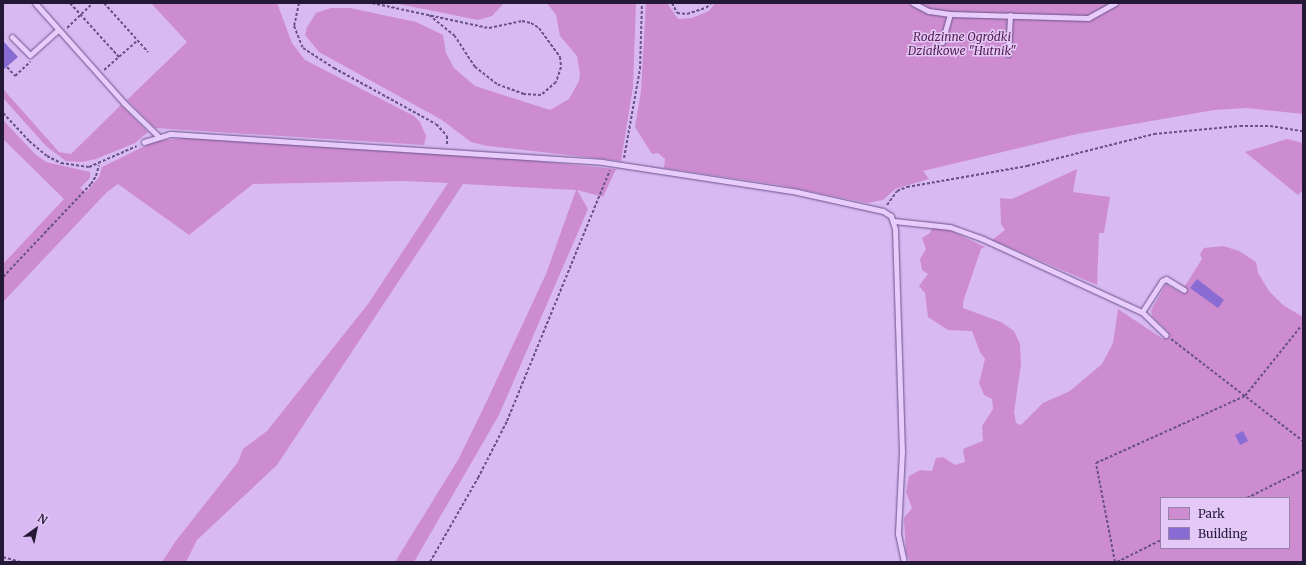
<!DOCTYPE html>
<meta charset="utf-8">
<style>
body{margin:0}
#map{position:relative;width:1306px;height:565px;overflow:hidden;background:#d8b9f1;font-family:Merriweather,serif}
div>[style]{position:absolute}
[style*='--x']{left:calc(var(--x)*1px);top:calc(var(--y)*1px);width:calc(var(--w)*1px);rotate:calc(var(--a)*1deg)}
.green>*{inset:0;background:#ce8cd0}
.building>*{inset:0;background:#886bd3}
.path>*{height:2px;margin-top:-1px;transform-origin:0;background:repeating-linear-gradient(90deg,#685289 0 3px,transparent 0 5px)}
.roads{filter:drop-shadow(0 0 1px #685289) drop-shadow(0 0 1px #685289)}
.service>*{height:5px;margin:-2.5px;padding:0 2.5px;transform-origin:2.5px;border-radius:2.5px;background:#e7ccfc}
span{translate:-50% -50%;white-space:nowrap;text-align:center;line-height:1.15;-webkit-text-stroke:3px #e4c9f8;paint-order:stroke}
.park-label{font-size:12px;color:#541e4e;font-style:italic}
.frame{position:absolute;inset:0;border:4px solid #231936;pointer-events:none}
.legend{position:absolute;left:1160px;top:497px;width:130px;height:52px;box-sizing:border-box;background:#e4c9f8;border:1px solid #9783aa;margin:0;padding:5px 7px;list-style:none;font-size:12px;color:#231936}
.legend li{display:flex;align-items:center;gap:8px;height:20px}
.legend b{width:20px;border:1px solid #9783aa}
.north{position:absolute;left:16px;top:509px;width:40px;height:40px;-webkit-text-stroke:3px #e4c9f8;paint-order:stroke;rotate:33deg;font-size:11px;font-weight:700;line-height:16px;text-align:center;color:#231936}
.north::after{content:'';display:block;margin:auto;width:14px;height:18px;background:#231936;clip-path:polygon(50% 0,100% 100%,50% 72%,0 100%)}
</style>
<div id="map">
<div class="green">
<div style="clip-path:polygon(151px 3px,277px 3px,292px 43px,305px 60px,414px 116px,420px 122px,426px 136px,424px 145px,155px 128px,127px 100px,187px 42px)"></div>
<div style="clip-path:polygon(394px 3px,504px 3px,492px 16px,478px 20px)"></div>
<div style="clip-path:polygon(547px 3px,636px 3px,633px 87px,621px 161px,487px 146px,471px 142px,442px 120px,319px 52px,305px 35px,307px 27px,316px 13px,331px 8px,350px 8px,416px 22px,443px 35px,446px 53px,454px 68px,475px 86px,550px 110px,569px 99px,579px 81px,580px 74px,577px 56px,560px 36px,556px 15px)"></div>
<div style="clip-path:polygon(646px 3px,667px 3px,678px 19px,692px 18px,709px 11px,715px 3px,1303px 3px,1303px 114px,1247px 108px,1214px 110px,1077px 134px,923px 171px,929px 179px,895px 189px,883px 200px,867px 203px,779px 185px,664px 168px,665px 159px,658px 153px,652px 154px,635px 127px,641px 91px)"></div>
<div style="clip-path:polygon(3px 89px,59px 152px,71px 154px,121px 105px,148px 132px,135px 143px,96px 159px,82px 162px,66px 161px,46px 146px,3px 98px)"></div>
<div style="clip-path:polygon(3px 120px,35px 154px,46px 162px,90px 172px,90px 178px,80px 188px,86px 192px,99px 177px,102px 167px,155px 141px,187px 138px,516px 159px,616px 169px,603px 197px,577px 190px,588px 209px,499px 415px,414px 562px,395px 562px,458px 460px,484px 407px,546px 274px,576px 190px,463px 184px,277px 465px,197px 540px,186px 562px,162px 562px,175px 542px,238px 462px,243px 449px,267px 431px,368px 304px,448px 183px,404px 181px,253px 184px,189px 235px,118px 184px,107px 192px,3px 302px,3px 264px,64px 199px,3px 139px)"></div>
<div style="clip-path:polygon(1287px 139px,1303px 143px,1303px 190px,1298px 195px,1245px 152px)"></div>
<div style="clip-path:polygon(1077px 169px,1073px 192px,1110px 197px,1104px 233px,1099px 233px,1097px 285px,992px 240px,1005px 230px,1001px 224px,1000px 198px,1012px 199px)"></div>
<div style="clip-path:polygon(evenodd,932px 228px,947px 229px,985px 247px,981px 249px,963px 302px,963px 308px,1001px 322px,1014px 331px,1020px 344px,1021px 364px,1014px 412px,1016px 423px,1021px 425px,1043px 403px,1070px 391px,1102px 364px,1113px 343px,1118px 309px,1163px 339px,1169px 333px,1152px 316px,1151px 310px,1166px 284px,1183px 294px,1185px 286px,1202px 259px,1200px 254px,1204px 248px,1223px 246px,1239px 251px,1256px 262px,1258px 273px,1269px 291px,1283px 305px,1303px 317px,1303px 562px,910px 562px,906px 553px,904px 518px,912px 508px,906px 492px,909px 476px,920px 470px,932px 471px,936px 458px,943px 457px,955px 465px,965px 462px,963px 449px,983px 441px,982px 426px,993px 409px,992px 399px,984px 395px,979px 383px,985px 359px,980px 352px,972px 331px,948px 330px,928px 317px,925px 293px,919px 286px,928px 274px,922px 270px,920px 259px,926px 249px,922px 238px,930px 233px,932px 228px,1161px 498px,1289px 498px,1289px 548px,1161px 548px,1161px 498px)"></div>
</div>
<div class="building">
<div style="clip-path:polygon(3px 41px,18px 57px,3px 70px)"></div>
<div style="clip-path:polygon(1197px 279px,1224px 300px,1218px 308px,1190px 288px)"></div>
<div style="clip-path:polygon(1243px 431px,1248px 441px,1240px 445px,1235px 435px)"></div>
</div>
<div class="path">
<div style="--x:70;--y:3;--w:73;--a:47.8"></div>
<div style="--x:104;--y:3;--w:66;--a:48.1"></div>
<div style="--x:299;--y:3;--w:24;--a:102"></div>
<div style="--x:294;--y:26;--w:24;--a:68"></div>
<div style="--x:303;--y:48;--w:37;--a:33"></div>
<div style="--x:334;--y:68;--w:116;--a:28.8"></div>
<div style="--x:436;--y:124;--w:16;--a:47"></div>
<div style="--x:447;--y:136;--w:8;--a:90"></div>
<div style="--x:372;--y:3;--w:120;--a:12.1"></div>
<div style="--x:489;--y:28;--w:34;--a:-12"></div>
<div style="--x:522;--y:21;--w:9;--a:13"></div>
<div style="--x:531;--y:23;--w:9;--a:32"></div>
<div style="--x:539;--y:28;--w:36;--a:54"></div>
<div style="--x:560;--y:57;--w:10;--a:84"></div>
<div style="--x:561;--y:67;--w:16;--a:108"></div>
<div style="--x:556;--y:82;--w:20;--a:139"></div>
<div style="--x:541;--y:95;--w:17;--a:-177"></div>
<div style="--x:524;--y:94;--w:29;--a:-160"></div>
<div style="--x:497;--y:84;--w:28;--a:-142"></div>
<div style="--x:475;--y:67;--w:37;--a:-123"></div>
<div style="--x:455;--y:36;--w:33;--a:-141"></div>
<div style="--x:672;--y:3;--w:11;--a:63"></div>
<div style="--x:677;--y:13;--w:10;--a:6"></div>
<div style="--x:687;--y:14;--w:20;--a:-18"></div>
<div style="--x:706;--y:8;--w:7;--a:-45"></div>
<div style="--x:67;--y:28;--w:36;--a:-44"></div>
<div style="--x:7;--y:67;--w:12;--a:48"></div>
<div style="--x:15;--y:76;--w:21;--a:-43"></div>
<div style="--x:104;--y:70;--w:45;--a:-41.4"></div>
<div style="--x:3;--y:113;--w:38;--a:47"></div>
<div style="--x:29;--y:141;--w:23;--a:40"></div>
<div style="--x:47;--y:156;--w:16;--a:27"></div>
<div style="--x:61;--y:163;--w:28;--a:8"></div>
<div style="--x:89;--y:167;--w:52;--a:-23.6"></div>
<div style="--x:624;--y:158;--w:90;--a:-79.8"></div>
<div style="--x:640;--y:69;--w:66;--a:-88.3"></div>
<div style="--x:887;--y:205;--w:17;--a:-54"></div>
<div style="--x:897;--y:191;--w:11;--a:-22"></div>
<div style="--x:907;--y:187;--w:122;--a:-9.9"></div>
<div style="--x:1027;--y:166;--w:131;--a:-14.1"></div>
<div style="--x:1154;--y:134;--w:86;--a:-5.3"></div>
<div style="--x:1240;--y:126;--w:30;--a:0"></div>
<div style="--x:1270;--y:126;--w:33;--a:9"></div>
<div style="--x:3;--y:277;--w:128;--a:-46.6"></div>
<div style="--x:91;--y:184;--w:9;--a:-58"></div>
<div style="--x:96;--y:176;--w:11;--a:-75"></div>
<div style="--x:1171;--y:339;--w:167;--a:37.7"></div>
<div style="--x:1247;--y:498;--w:63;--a:-26.6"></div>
<div style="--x:3;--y:557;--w:18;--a:16"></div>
<div style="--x:430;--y:562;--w:97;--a:-60.3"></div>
<div style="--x:478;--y:478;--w:64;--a:-63"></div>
<div style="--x:507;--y:421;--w:271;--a:-67.7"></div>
<div style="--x:1115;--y:562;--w:101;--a:-100.9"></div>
<div style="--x:1096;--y:463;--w:163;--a:-24.2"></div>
<div style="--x:1245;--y:396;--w:90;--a:-51.3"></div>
<div style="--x:1117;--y:562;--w:49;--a:-26.6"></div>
</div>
<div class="roads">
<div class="service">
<div style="--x:35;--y:3;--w:134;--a:48.3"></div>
<div style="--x:124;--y:103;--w:47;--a:44.1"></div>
<div style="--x:913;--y:3;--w:18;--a:27"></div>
<div style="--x:929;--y:11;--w:21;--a:8"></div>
<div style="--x:950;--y:14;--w:138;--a:1.7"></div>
<div style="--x:1088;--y:18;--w:31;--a:-29"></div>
<div style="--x:12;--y:37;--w:25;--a:45"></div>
<div style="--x:30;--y:55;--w:38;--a:-42"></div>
<div style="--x:942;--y:42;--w:29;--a:-74"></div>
<div style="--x:1008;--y:54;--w:39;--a:-87"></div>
<div style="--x:144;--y:142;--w:27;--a:-17"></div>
<div style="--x:170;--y:134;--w:433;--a:3.7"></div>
<div style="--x:602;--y:162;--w:197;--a:8.7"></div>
<div style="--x:797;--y:192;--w:88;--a:12.5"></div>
<div style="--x:883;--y:211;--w:9;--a:32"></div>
<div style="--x:891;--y:216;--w:14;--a:73"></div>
<div style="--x:895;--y:229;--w:222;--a:88.2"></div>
<div style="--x:902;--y:451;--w:83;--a:92.8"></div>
<div style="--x:898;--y:534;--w:29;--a:78"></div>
<div style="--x:894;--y:221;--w:56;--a:6.1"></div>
<div style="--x:950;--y:227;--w:35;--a:20"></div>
<div style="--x:983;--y:239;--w:175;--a:24.7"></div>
<div style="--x:1142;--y:312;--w:33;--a:44"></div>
<div style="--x:1142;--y:312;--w:37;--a:-57"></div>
<div style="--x:1162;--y:281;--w:4;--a:-27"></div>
<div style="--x:1166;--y:279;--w:21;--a:31"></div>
</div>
</div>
<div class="park-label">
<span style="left:962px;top:44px">Rodzinne Ogródki<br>Działkowe "Hutnik"</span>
</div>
<div class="frame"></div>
<ul class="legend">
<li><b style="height:11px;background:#ce8cd0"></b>Park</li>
<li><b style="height:11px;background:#886bd3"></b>Building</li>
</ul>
<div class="north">N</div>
</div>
